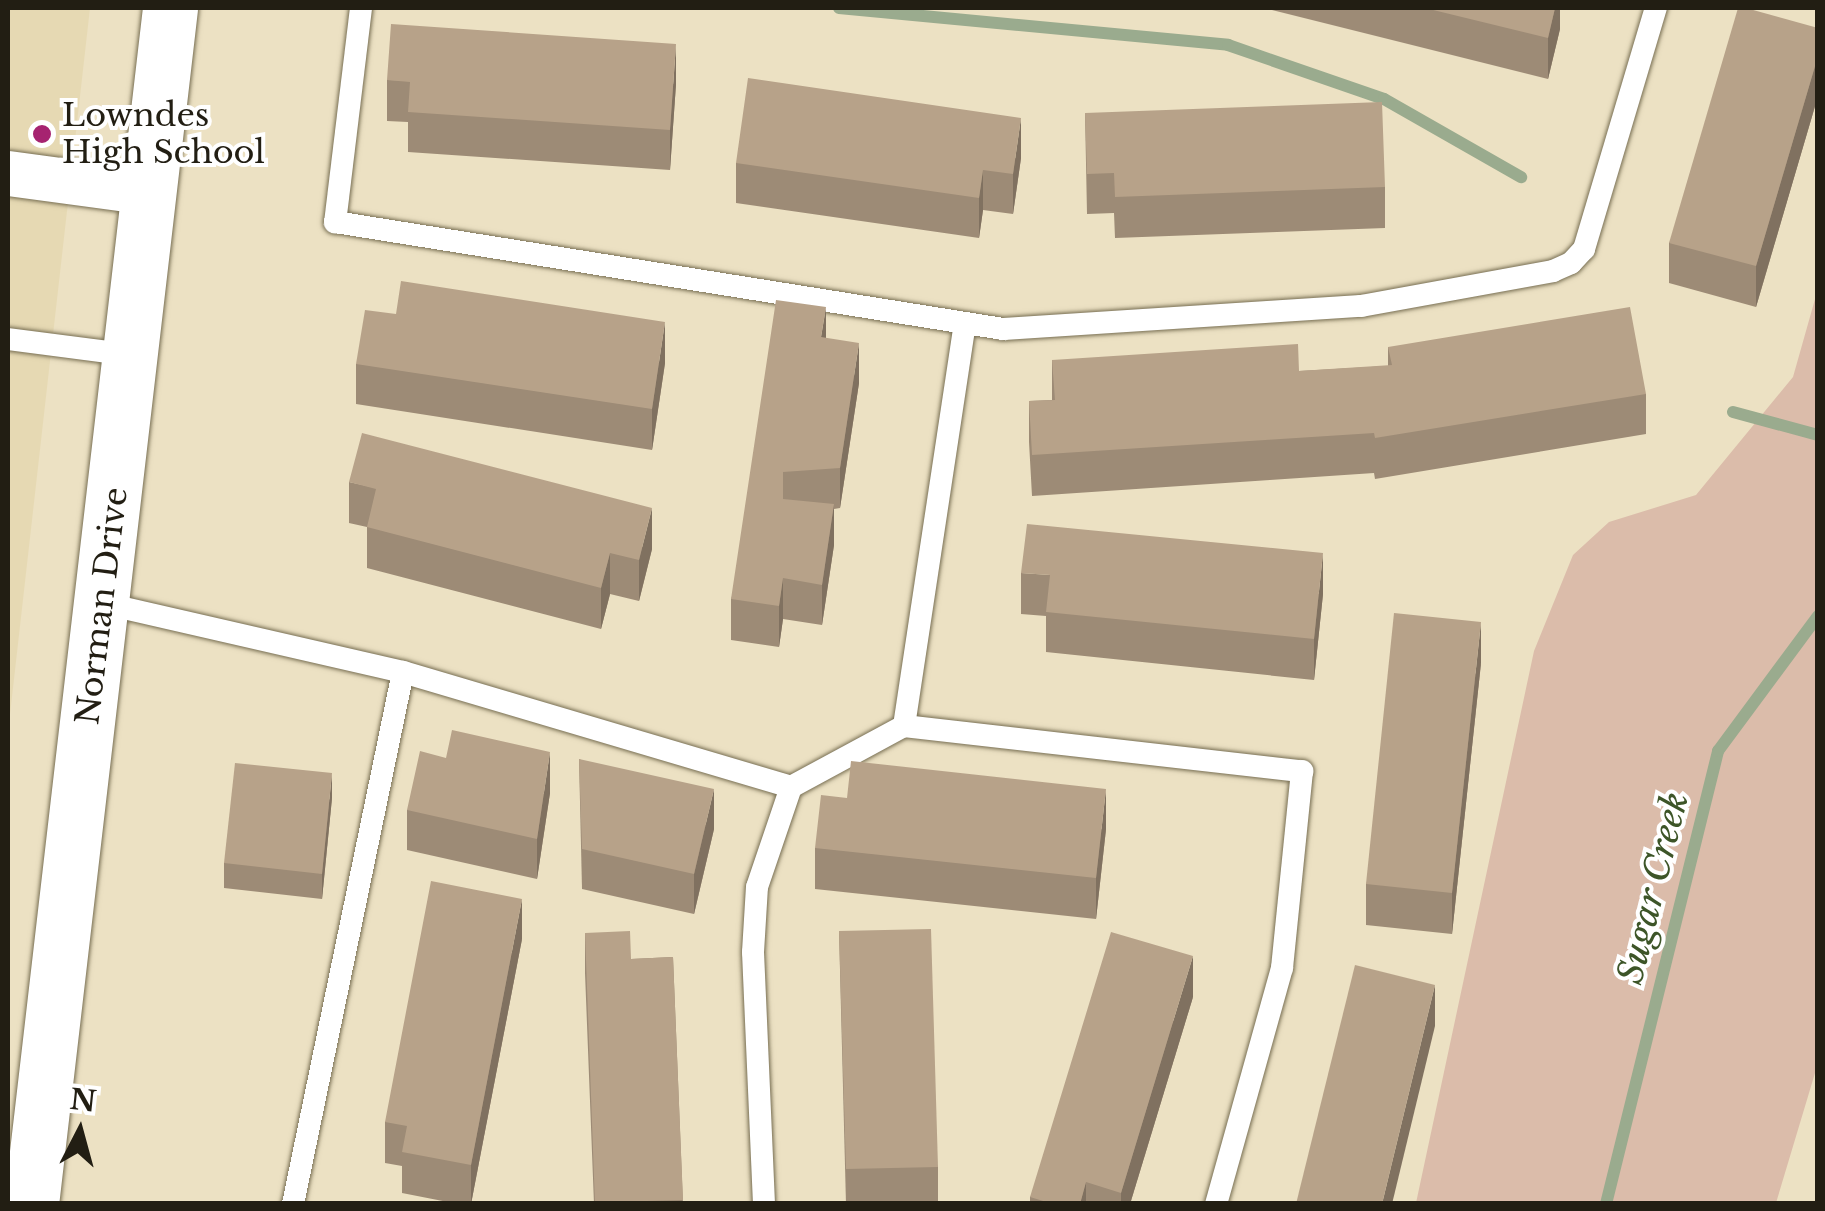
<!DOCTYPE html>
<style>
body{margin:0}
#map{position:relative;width:1825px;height:1211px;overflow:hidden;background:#ece1c3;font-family:"Libre Baskerville",serif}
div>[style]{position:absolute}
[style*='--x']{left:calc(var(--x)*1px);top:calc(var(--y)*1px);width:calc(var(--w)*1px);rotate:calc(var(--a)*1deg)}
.built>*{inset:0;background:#e6d9b3}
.green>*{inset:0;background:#dbbcaa}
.stream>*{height:12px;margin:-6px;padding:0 6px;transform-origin:6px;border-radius:6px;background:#9aab8e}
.roads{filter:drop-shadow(0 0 2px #776e52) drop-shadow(0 0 2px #776e52)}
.service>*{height:22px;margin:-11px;padding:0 11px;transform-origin:11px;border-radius:11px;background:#fff}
.minor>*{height:45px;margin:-22.5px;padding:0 22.5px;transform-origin:22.5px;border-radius:22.5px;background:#fff}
.tertiary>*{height:55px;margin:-27.5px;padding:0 27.5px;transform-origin:27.5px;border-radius:27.5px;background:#fff}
.wall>*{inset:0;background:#9d8b76}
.shaded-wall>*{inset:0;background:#807160}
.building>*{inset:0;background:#b7a289}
.dots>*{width:28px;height:28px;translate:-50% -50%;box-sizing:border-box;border:5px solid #fff;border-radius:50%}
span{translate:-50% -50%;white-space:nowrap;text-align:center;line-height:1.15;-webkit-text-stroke:8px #fff;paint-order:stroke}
.poi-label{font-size:32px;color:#221e13}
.left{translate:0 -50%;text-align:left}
.street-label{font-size:32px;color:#221e13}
.water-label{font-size:35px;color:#3d5528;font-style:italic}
.frame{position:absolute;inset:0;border:10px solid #221e13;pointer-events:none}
.north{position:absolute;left:30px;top:1081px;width:100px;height:100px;-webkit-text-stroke:8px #fff;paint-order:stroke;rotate:6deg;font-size:28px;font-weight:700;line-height:40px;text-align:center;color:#221e13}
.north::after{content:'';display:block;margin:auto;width:35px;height:45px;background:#221e13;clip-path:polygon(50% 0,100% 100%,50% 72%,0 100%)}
</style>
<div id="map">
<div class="built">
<div style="clip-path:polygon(8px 8px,90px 8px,8px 732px)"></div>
</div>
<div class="green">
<div style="clip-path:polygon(1817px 292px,1818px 1063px,1776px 1203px,1416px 1203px,1534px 651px,1573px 555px,1609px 522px,1696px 495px,1793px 377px)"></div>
</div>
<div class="stream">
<div style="--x:839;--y:8;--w:391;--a:5.4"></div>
<div style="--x:1228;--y:45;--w:165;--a:19.1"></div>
<div style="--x:1384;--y:99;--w:158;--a:29.7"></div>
<div style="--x:1733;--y:412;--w:88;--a:15.1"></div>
<div style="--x:1606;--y:1204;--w:467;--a:-76.1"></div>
<div style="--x:1718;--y:751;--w:168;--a:-53.5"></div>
</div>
<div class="roads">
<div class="service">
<div style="--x:361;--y:8;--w:216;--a:96.9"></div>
<div style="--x:335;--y:222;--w:677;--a:9.1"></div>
<div style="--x:1003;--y:329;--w:359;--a:-3.7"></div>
<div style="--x:1361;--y:306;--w:195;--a:-10.3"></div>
<div style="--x:1553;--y:271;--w:20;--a:-24"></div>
<div style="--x:1571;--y:263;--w:19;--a:-47"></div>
<div style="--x:1584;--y:249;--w:252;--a:-73.4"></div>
<div style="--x:8;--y:339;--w:125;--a:7.4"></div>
<div style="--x:102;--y:603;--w:309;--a:12.9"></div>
<div style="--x:403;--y:672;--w:405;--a:16.5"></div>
<div style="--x:904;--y:726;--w:407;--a:-81.4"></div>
<div style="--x:293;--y:1204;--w:543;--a:-78.32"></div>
<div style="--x:764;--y:1204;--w:252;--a:-92.5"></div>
<div style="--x:753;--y:952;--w:65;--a:-86.5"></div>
<div style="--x:757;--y:887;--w:106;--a:-71.2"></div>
<div style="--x:791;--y:787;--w:128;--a:-28.4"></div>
<div style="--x:904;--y:726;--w:401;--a:6.5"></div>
<div style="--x:1302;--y:771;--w:198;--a:95.8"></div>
<div style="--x:1282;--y:968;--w:245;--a:105.6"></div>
</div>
<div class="minor">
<div style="--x:8;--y:173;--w:142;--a:7.7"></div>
</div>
<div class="tertiary">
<div style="--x:31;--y:1204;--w:1204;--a:-83.37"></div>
</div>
</div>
<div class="wall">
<div style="clip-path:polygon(1264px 8px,1560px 8px,1560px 29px,1548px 79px)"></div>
<div style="clip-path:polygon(1818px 28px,1818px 96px,1756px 307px,1669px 283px,1669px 243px)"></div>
<div style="clip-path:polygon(387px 80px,676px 84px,670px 170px,408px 152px,408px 122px,387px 121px)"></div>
<div style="clip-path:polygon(1085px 113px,1385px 187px,1385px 228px,1115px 238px,1114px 213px,1087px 214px)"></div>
<div style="clip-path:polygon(1021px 158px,1013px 214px,983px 210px,979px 238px,736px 203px,736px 163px)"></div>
<div style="clip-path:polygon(826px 338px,859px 383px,840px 508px,834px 509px,834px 545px,822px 625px,783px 619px,779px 647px,731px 640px,731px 599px)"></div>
<div style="clip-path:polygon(1388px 347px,1646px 394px,1646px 434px,1375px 479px,1374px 473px,1032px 496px,1029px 442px,1029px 401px,1052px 400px,1052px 360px,1299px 371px,1388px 366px)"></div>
<div style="clip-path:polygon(665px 363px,652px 450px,356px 404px,356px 364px)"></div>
<div style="clip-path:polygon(349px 482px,652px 549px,639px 601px,610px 594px,601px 629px,367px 568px,367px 527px,349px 523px)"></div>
<div style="clip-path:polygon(1021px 573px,1323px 594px,1314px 680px,1046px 652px,1046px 616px,1021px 614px)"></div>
<div style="clip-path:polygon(1481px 663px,1452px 934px,1366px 925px,1366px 884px)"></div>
<div style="clip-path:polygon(579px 759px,714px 829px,694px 914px,582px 889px)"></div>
<div style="clip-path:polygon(550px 793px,537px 879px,407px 850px,407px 810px)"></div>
<div style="clip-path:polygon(332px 798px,322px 899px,224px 888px,224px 863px)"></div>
<div style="clip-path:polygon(1106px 829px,1096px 919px,815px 889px,815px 848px)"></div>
<div style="clip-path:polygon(839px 931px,938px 1167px,938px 1204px,846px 1204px)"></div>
<div style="clip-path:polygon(585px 933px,631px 959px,673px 957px,683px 1204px,594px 1204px,585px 973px)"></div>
<div style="clip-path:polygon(522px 939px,471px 1204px,458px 1204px,402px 1193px,402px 1166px,385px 1163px,385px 1122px)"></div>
<div style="clip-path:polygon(1193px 997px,1130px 1204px,1030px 1204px,1030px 1197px)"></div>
</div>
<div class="shaded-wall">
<div style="clip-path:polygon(1555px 8px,1560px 8px,1560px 29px,1548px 79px,1548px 38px)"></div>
<div style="clip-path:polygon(676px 44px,676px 84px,670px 170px,670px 130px)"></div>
<div style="clip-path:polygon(1818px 56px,1818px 96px,1756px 307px,1756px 266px)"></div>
<div style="clip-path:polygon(1021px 118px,1021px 158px,1013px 214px,1013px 174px)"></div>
<div style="clip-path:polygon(983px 170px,983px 210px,979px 238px,979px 198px)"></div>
<div style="clip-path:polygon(826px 307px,826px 348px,821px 337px)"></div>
<div style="clip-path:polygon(665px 322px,665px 363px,652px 450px,652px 409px)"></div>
<div style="clip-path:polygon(859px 343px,859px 383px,840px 508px,840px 468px)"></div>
<div style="clip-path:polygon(834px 504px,834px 545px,822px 625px,822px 585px)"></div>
<div style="clip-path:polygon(652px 508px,652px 549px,639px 601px,639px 560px)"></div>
<div style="clip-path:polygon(610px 553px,610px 594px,601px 629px,601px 588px)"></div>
<div style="clip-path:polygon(1323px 553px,1323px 594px,1314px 680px,1314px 639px)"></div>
<div style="clip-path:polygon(783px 578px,783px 619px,779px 647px,779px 606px)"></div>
<div style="clip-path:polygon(1481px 622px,1481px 663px,1452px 934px,1452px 893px)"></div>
<div style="clip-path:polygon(550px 752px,550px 793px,537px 879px,537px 839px)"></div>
<div style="clip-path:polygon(332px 773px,332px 798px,322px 899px,322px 874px)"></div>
<div style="clip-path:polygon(714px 789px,714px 829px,694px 914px,694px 874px)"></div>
<div style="clip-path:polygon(1106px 789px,1106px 829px,1096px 919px,1096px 878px)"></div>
<div style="clip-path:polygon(522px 899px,522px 939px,471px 1204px,471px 1165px)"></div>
<div style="clip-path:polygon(1193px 956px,1193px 997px,1130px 1204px,1121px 1204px,1121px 1193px)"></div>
<div style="clip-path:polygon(1435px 985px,1435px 1026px,1392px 1204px,1382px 1204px)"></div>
<div style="clip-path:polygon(1086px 1182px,1086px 1204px,1080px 1204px)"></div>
</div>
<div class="building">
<div style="clip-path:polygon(1425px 8px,1555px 8px,1548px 38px)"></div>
<div style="clip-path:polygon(1738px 8px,1746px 8px,1818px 28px,1818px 56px,1756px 266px,1669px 243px)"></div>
<div style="clip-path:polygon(391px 24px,676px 44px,670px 130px,408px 112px,410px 82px,387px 80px)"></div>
<div style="clip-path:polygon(748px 78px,1021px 118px,1013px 174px,983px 170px,979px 198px,736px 163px)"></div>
<div style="clip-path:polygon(1382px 102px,1385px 187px,1115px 197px,1114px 173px,1087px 174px,1085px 113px)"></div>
<div style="clip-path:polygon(401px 281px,665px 322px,652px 409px,356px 364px,365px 310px,396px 314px)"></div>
<div style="clip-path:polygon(776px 300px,826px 307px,821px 337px,859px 343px,840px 468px,783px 472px,783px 499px,834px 504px,822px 585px,783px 578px,779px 606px,731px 599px)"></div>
<div style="clip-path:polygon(1630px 307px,1646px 394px,1375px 438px,1374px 433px,1032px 455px,1029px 401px,1055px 400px,1052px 360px,1298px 344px,1299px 371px,1392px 365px,1388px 347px)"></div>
<div style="clip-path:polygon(362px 433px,652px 508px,639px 560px,610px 553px,601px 588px,367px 527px,376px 489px,349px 482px)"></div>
<div style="clip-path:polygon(1027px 524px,1323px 553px,1314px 639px,1046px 612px,1050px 575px,1021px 573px)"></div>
<div style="clip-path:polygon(1394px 613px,1481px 622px,1452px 893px,1366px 884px)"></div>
<div style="clip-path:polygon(452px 730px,550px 752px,537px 839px,407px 810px,420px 751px,446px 758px)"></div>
<div style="clip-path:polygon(579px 759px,714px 789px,694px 874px,582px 849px)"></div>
<div style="clip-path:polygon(851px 761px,1106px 789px,1096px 878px,815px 848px,821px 795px,847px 798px)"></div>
<div style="clip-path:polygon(235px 763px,332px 773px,322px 874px,224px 863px)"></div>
<div style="clip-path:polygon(431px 881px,522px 899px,471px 1165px,402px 1152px,407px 1126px,385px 1122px)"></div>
<div style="clip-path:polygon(931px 929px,938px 1167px,846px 1169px,839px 931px)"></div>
<div style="clip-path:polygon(630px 931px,631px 959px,673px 957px,683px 1200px,647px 1201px,647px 1204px,595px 1204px,585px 933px)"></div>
<div style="clip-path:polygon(1111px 932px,1193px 956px,1121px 1193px,1086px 1182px,1080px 1204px,1053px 1204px,1030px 1197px)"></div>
<div style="clip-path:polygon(1355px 965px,1435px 985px,1382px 1204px,1296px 1204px)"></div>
</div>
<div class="dots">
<div style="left:42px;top:134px;background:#a62370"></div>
</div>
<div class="poi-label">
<span class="left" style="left:62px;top:134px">Lowndes<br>High School</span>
</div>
<div class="street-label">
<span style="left:102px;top:606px;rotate:-83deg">Norman Drive</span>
</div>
<div class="water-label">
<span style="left:1653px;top:888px;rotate:-76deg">Sugar Creek</span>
</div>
<div class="frame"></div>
<div class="north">N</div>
</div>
